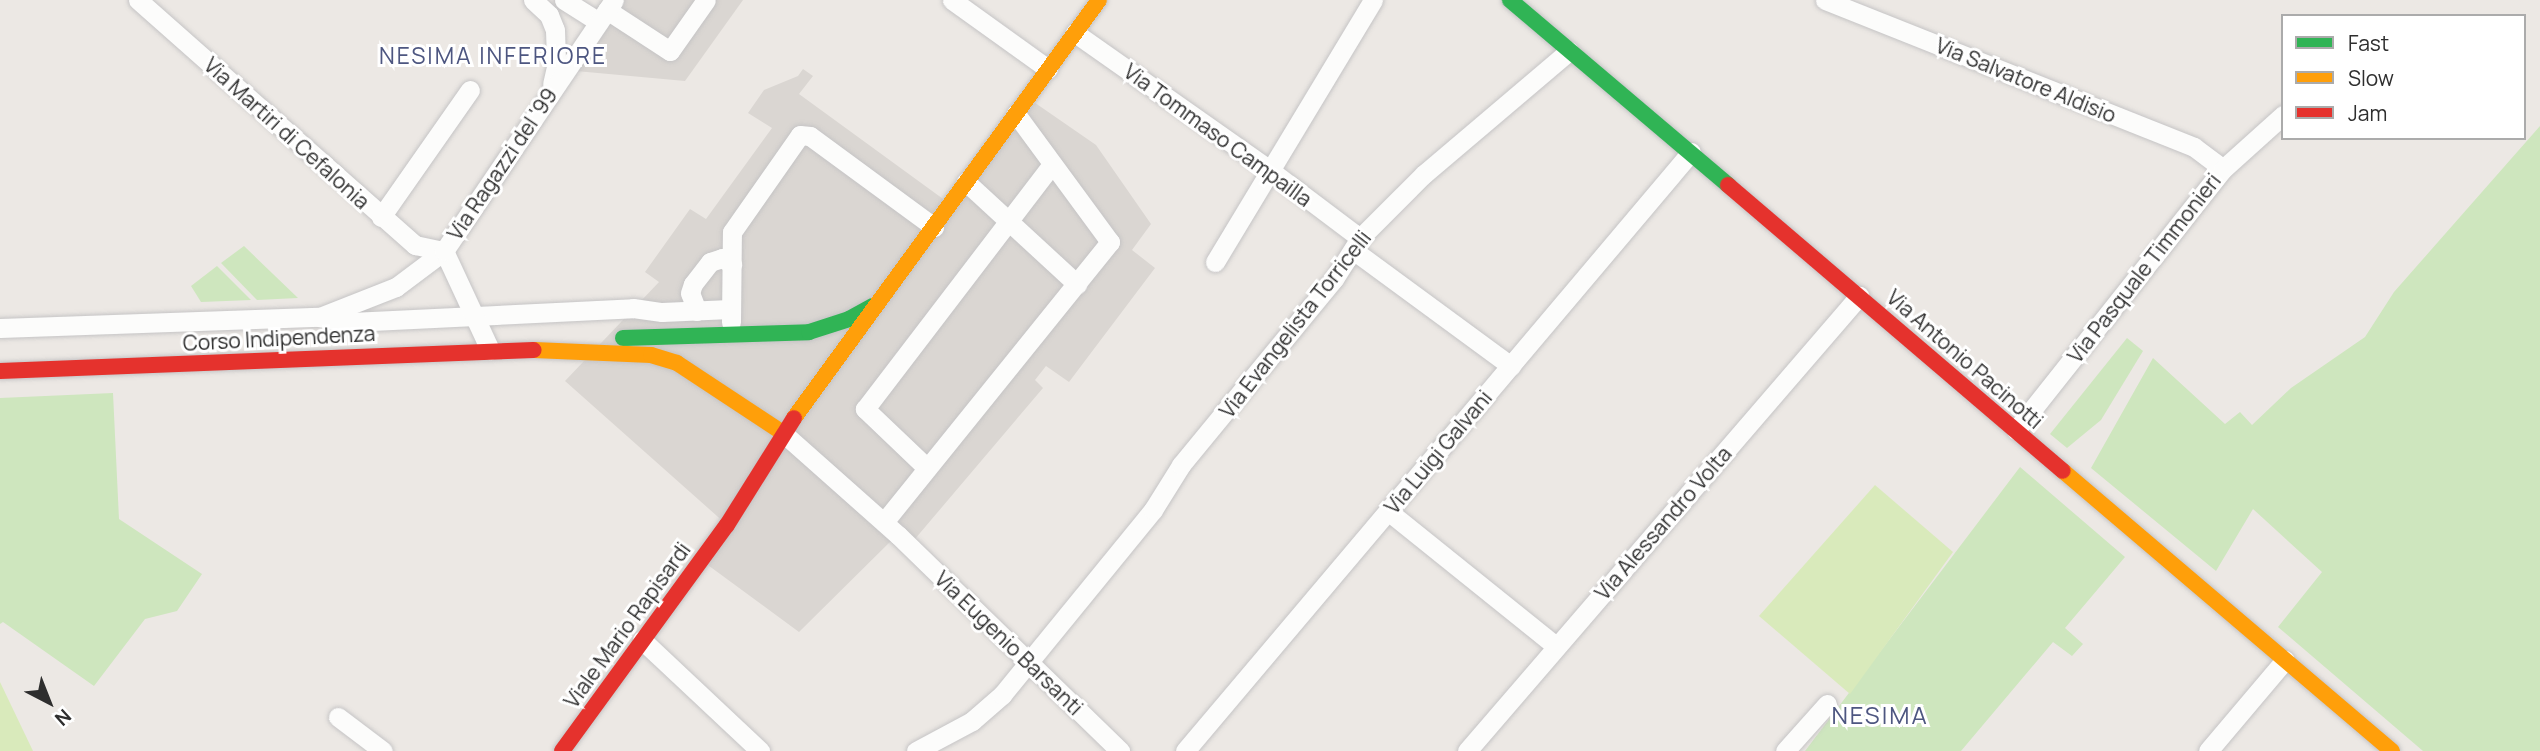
<!DOCTYPE html>
<style>
body{margin:0}
#map{position:relative;width:2540px;height:751px;overflow:hidden;background:#ece8e4;font-family:Manrope,sans-serif}
div>[style]{position:absolute}
[style*='--x']{left:calc(var(--x)*1px);top:calc(var(--y)*1px);width:calc(var(--w)*1px);rotate:calc(var(--a)*1deg)}
.green>*{inset:0;background:#cee6be}
.pitch>*{inset:0;background:#d9eabb}
.plaza>*{inset:0;background:#dad6d2}
.roads{filter:drop-shadow(0 0 2px #c5c4c5) drop-shadow(0 0 2px #c5c4c5)}
.street>*{height:19px;margin:-9.5px;padding:0 9.5px;transform-origin:9.5px;border-radius:9.5px;background:#fcfcfb}
.fast>*{height:16px;margin:-8px;padding:0 8px;transform-origin:8px;border-radius:8px;background:#30b455}
.slow>*{height:16px;margin:-8px;padding:0 8px;transform-origin:8px;border-radius:8px;background:#ff9f0a}
.jam>*{height:16px;margin:-8px;padding:0 8px;transform-origin:8px;border-radius:8px;background:#e5322d}
span{translate:-50% -50%;white-space:nowrap;text-align:center;line-height:1.15;-webkit-text-stroke:6px #fff;paint-order:stroke}
.street-label{font-size:21px;color:#2e2e2e}
.neighbourhood-label{font-size:23px;color:#4d5680;letter-spacing:2px}
.quarter-label{font-size:24px;color:#4d5680;letter-spacing:2px}
.legend{position:absolute;left:2281px;top:14px;width:245px;height:126px;box-sizing:border-box;background:#fff;border:2px solid #ababab;margin:0;padding:9px 12px;list-style:none;font-size:21px;color:#2e2e2e}
.legend li{display:flex;align-items:center;gap:14px;height:35px}
.legend b{width:35px;border:2px solid #ababab}
.north{position:absolute;left:14px;top:667px;width:70px;height:70px;-webkit-text-stroke:5px #fff;paint-order:stroke;rotate:138deg;font-size:19px;font-weight:700;line-height:28px;text-align:center;color:#2e2e2e}
.north::after{content:'';display:block;margin:auto;width:24px;height:32px;background:#2e2e2e;clip-path:polygon(50% 0,100% 100%,50% 72%,0 100%)}
</style>
<div id="map">
<div class="green">
<div style="clip-path:polygon(2540px 126px,2540px 751px,2423px 751px,2278px 627px,2322px 572px,2253px 509px,2216px 571px,2091px 468px,2153px 358px,2225px 424px,2240px 412px,2252px 425px,2291px 388px,2365px 337px,2394px 292px)"></div>
<div style="clip-path:polygon(244px 246px,298px 298px,257px 300px,221px 263px)"></div>
<div style="clip-path:polygon(217px 266px,251px 300px,201px 302px,191px 286px)"></div>
<div style="clip-path:polygon(2127px 338px,2143px 351px,2101px 420px,2067px 448px,2050px 434px)"></div>
<div style="clip-path:polygon(113px 393px,119px 519px,202px 574px,177px 611px,145px 619px,94px 686px,3px 622px,0 624px,0 398px)"></div>
<div style="clip-path:polygon(2020px 467px,2125px 557px,2065px 628px,2083px 644px,2072px 656px,2053px 642px,1961px 751px,1805px 751px)"></div>
</div>
<div class="pitch">
<div style="clip-path:polygon(1875px 485px,1953px 552px,1850px 694px,1759px 616px)"></div>
<div style="clip-path:polygon(0 682px,33px 751px,0 751px)"></div>
</div>
<div class="plaza">
<div style="clip-path:polygon(614px 0,743px 0,685px 81px,565px 70px)"></div>
<div style="clip-path:polygon(803px 69px,813px 76px,799px 94px,950px 204px,1028px 98px,1096px 145px,1151px 224px,1132px 250px,1155px 268px,1069px 382px,1046px 366px,1035px 380px,1043px 388px,909px 546px,897px 535px,799px 632px,701px 560px,726px 524px,565px 381px,659px 282px,645px 272px,690px 209px,706px 219px,772px 128px,748px 113px,764px 90px,798px 76px)"></div>
</div>
<div class="roads">
<div class="street">
<div style="--x:138;--y:0;--w:370;--a:41.5"></div>
<div style="--x:415;--y:245;--w:30;--a:12"></div>
<div style="--x:533;--y:0;--w:22;--a:43"></div>
<div style="--x:549;--y:15;--w:16;--a:68"></div>
<div style="--x:555;--y:30;--w:37;--a:88"></div>
<div style="--x:556;--y:67;--w:17;--a:103"></div>
<div style="--x:564;--y:0;--w:41;--a:32.2"></div>
<div style="--x:952;--y:0;--w:118;--a:35.7"></div>
<div style="--x:1825;--y:0;--w:397;--a:21.7"></div>
<div style="--x:2194;--y:147;--w:36;--a:37"></div>
<div style="--x:607;--y:10;--w:75;--a:33.1"></div>
<div style="--x:670;--y:51;--w:62;--a:-54.8"></div>
<div style="--x:1075;--y:33;--w:240;--a:35.1"></div>
<div style="--x:1271;--y:171;--w:111;--a:37"></div>
<div style="--x:966;--y:182;--w:151;--a:42.6"></div>
<div style="--x:381;--y:217;--w:155;--a:-55"></div>
<div style="--x:1353;--y:250;--w:196;--a:36.3"></div>
<div style="--x:1215;--y:262;--w:306;--a:-58.9"></div>
<div style="--x:697;--y:311;--w:19;--a:-111"></div>
<div style="--x:690;--y:293;--w:9;--a:-72"></div>
<div style="--x:693;--y:284;--w:28;--a:-52"></div>
<div style="--x:710;--y:262;--w:13;--a:-18"></div>
<div style="--x:722;--y:258;--w:12;--a:31"></div>
<div style="--x:322;--y:316;--w:79;--a:-21.4"></div>
<div style="--x:396;--y:287;--w:60;--a:-36.9"></div>
<div style="--x:731;--y:322;--w:90;--a:-89.4"></div>
<div style="--x:732;--y:232;--w:118;--a:-55"></div>
<div style="--x:800;--y:135;--w:10;--a:6"></div>
<div style="--x:810;--y:136;--w:154;--a:36.3"></div>
<div style="--x:0;--y:328;--w:319;--a:-2"></div>
<div style="--x:319;--y:317;--w:32;--a:9"></div>
<div style="--x:351;--y:322;--w:282;--a:-2.8"></div>
<div style="--x:633;--y:308;--w:29;--a:8"></div>
<div style="--x:662;--y:312;--w:68;--a:-2.5"></div>
<div style="--x:490;--y:350;--w:109;--a:-114.9"></div>
<div style="--x:444;--y:251;--w:303;--a:-55.9"></div>
<div style="--x:2016;--y:430;--w:333;--a:-51.6"></div>
<div style="--x:2223;--y:169;--w:81;--a:-42"></div>
<div style="--x:783;--y:433;--w:154;--a:41.6"></div>
<div style="--x:898;--y:535;--w:310;--a:44.2"></div>
<div style="--x:927;--y:468;--w:86;--a:-136.4"></div>
<div style="--x:865;--y:409;--w:308;--a:-52.6"></div>
<div style="--x:1388;--y:511;--w:216;--a:38.8"></div>
<div style="--x:884;--y:522;--w:360;--a:-51.1"></div>
<div style="--x:1110;--y:242;--w:159;--a:-126.3"></div>
<div style="--x:642;--y:640;--w:162;--a:43.2"></div>
<div style="--x:338;--y:717;--w:56;--a:37.1"></div>
<div style="--x:916;--y:751;--w:64;--a:-28.2"></div>
<div style="--x:972;--y:721;--w:40;--a:-41"></div>
<div style="--x:1002;--y:695;--w:239;--a:-50.8"></div>
<div style="--x:1153;--y:510;--w:53;--a:-58.1"></div>
<div style="--x:1181;--y:465;--w:241;--a:-50.6"></div>
<div style="--x:1334;--y:279;--w:49;--a:-57.6"></div>
<div style="--x:1360;--y:238;--w:91;--a:-45"></div>
<div style="--x:1424;--y:174;--w:190;--a:-40.3"></div>
<div style="--x:1185;--y:751;--w:784;--a:-49.81"></div>
<div style="--x:1467;--y:751;--w:601;--a:-49.25"></div>
<div style="--x:1785;--y:751;--w:63;--a:-48.2"></div>
<div style="--x:2208;--y:751;--w:119;--a:-49.8"></div>
</div>
<div class="fast">
<div style="--x:1510;--y:0;--w:286;--a:40.3"></div>
<div style="--x:623;--y:338;--w:186;--a:-1.8"></div>
<div style="--x:809;--y:332;--w:42;--a:-18"></div>
<div style="--x:849;--y:319;--w:26;--a:-29"></div>
</div>
<div class="slow">
<div style="--x:534;--y:350;--w:117;--a:2.4"></div>
<div style="--x:651;--y:355;--w:27;--a:17"></div>
<div style="--x:677;--y:363;--w:127;--a:33.4"></div>
<div style="--x:794;--y:418;--w:517;--a:-53.88"></div>
<div style="--x:2063;--y:471;--w:432;--a:40.4"></div>
</div>
<div class="jam">
<div style="--x:1728;--y:185;--w:440;--a:40.5"></div>
<div style="--x:0;--y:371;--w:534;--a:-2.25"></div>
<div style="--x:562;--y:751;--w:280;--a:-53.9"></div>
<div style="--x:727;--y:525;--w:126;--a:-57.9"></div>
</div>
</div>
<div class="street-label">
<span style="left:2026px;top:80px;rotate:22deg">Via Salvatore Aldisio</span>
<span style="left:287px;top:133px;rotate:42deg">Via Martiri di Cefalonia</span>
<span style="left:1218px;top:135px;rotate:36deg">Via Tommaso Campailla</span>
<span style="left:502px;top:164px;rotate:-56deg">Via Ragazzi del '99</span>
<span style="left:2144px;top:268px;rotate:-52deg">Via Pasquale Timmonieri</span>
<span style="left:1295px;top:324px;rotate:-52deg">Via Evangelista Torricelli</span>
<span style="left:279px;top:338px;rotate:-3deg">Corso Indipendenza</span>
<span style="left:1965px;top:359px;rotate:41deg">Via Antonio Pacinotti</span>
<span style="left:1438px;top:452px;rotate:-50deg">Via Luigi Galvani</span>
<span style="left:1663px;top:523px;rotate:-49deg">Via Alessandro Volta</span>
<span style="left:627px;top:625px;rotate:-54deg">Viale Mario Rapisardi</span>
<span style="left:1009px;top:643px;rotate:44deg">Via Eugenio Barsanti</span>
</div>
<div class="neighbourhood-label">
<span style="left:493px;top:55px">NESIMA INFERIORE</span>
</div>
<div class="quarter-label">
<span style="left:1880px;top:715px">NESIMA</span>
</div>
<ul class="legend">
<li><b style="height:9px;background:#30b455"></b>Fast</li>
<li><b style="height:9px;background:#ff9f0a"></b>Slow</li>
<li><b style="height:9px;background:#e5322d"></b>Jam</li>
</ul>
<div class="north">N</div>
</div>
